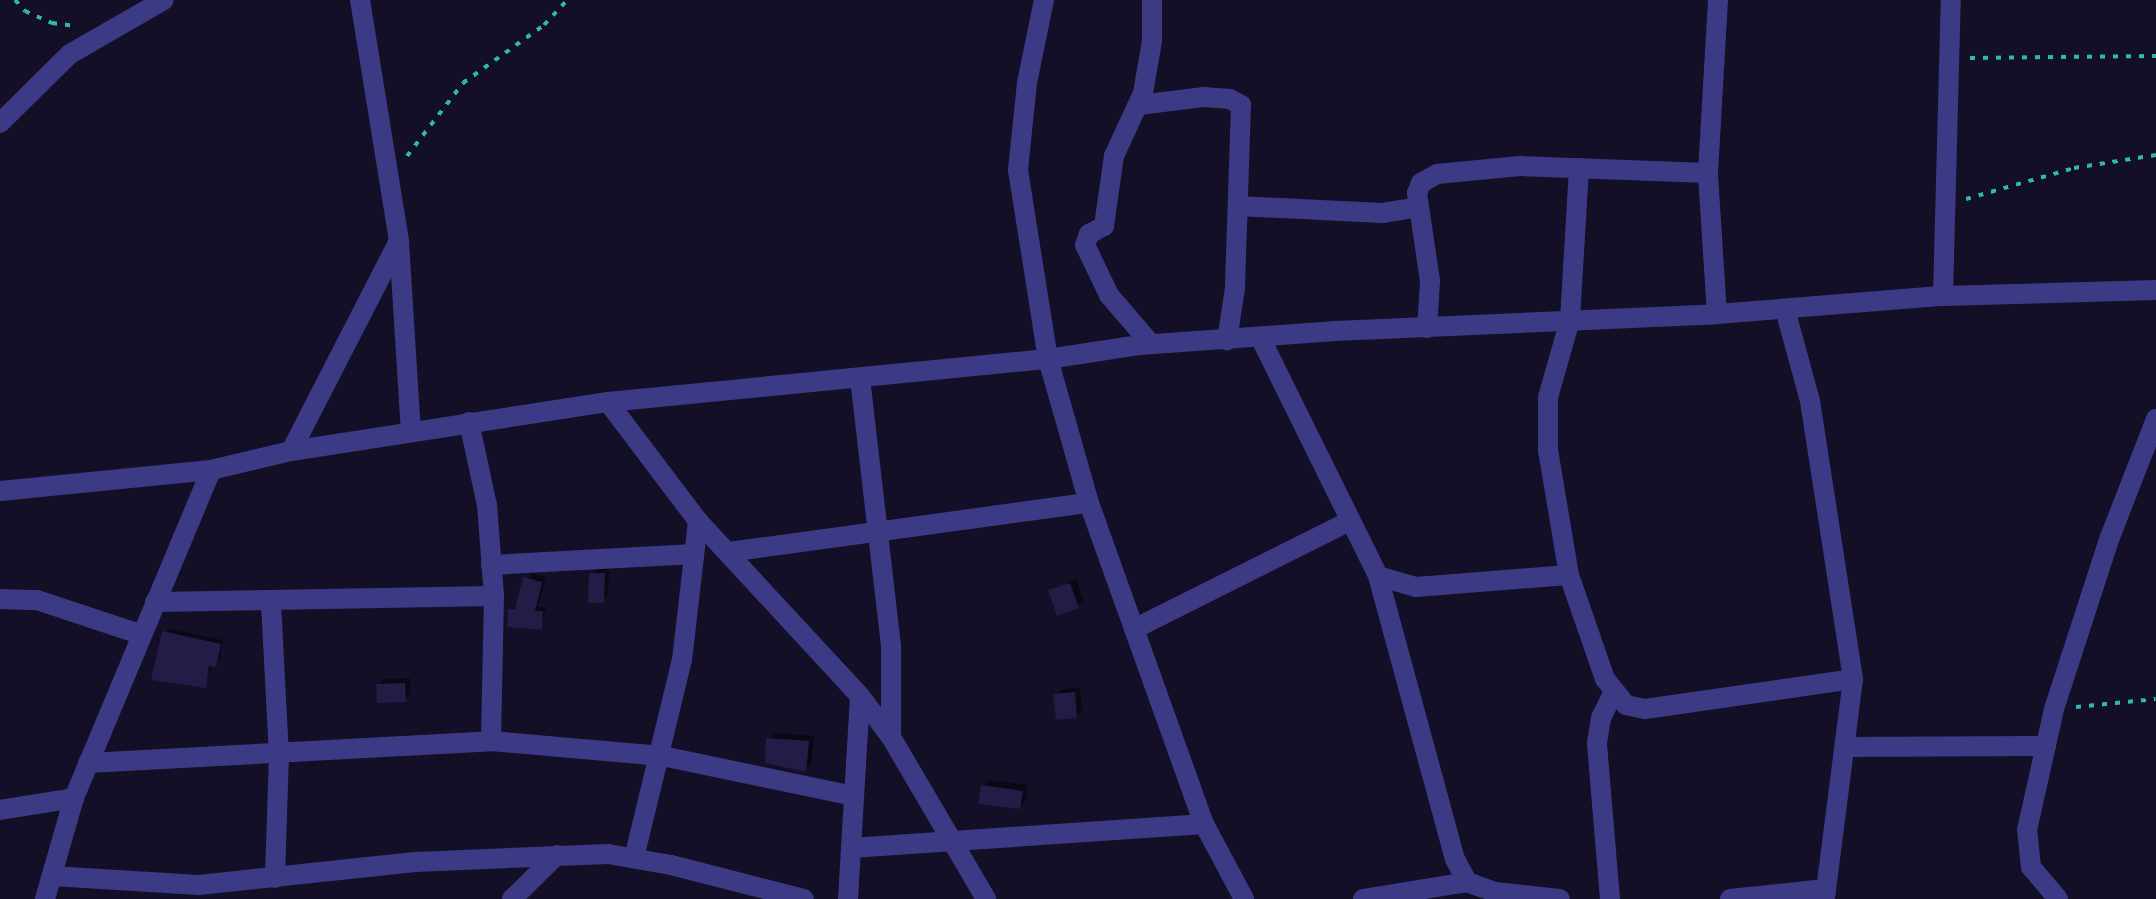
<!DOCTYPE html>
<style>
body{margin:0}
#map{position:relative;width:2156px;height:899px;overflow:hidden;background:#130f26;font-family:Inter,sans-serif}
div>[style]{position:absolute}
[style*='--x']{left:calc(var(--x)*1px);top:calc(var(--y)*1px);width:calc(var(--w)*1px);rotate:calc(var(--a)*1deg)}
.shadow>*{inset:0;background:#0007}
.building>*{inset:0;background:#241b47}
.path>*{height:4px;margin-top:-2px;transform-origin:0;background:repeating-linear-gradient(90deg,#2fb8b0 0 5px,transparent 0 13px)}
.minor>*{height:20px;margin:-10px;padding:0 10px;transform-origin:10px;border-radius:10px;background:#3d3a85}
span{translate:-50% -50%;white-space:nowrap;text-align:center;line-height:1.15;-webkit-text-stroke:10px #130f26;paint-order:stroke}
</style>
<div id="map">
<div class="shadow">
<div style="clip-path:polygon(609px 568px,608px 595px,603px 601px,591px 575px,597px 569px)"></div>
<div style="clip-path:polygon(531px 573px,546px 577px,538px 607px,547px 607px,541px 627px,510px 610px,518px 605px)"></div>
<div style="clip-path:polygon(1076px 579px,1083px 600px,1078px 606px,1051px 591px)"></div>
<div style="clip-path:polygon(169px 629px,223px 640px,219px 661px,212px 664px,205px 686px,165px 633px)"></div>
<div style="clip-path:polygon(410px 678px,410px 694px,404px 700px,379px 685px,384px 679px)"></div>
<div style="clip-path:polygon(1080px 688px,1082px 710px,1076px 716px,1056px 695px,1062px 689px)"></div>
<div style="clip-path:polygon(775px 733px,814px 736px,811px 764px,806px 769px,769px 739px)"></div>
<div style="clip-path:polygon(989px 780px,1028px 785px,1025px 801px,1020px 807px,983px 786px)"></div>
</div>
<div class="building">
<div style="clip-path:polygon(589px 573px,605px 573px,604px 603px,588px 603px)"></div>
<div style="clip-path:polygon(523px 577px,542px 582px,535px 611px,543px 611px,542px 630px,507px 627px,508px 609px,515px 609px)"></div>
<div style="clip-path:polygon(1070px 583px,1079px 608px,1057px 616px,1048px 590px)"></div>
<div style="clip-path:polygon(162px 631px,221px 644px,216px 667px,209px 666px,206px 688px,151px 680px)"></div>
<div style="clip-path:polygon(405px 683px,406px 702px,377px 703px,376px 684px)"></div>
<div style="clip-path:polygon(1075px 692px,1077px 718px,1056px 720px,1053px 694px)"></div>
<div style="clip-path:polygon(766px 738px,809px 741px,806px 772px,765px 763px)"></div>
<div style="clip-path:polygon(981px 785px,1023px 791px,1020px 809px,978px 804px)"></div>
</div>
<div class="path">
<div style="--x:15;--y:0;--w:15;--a:48"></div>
<div style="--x:25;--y:11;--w:30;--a:24"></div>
<div style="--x:52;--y:23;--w:26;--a:7"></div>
<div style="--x:1970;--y:58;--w:186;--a:-0.6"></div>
<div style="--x:407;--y:156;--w:92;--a:-52.5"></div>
<div style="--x:463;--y:83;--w:100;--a:-35.6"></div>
<div style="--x:544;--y:25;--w:34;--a:-47"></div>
<div style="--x:1966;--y:199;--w:112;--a:-16"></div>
<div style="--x:2074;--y:168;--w:83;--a:-9"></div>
<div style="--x:2076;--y:707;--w:80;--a:-5.7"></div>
</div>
<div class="minor">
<div style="--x:360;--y:0;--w:245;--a:80.8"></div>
<div style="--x:399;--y:242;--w:189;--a:86.4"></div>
<div style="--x:1044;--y:0;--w:85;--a:101.6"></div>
<div style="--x:1027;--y:83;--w:87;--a:95.9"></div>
<div style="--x:1018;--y:170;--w:191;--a:81"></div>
<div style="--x:1048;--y:359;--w:150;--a:74.1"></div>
<div style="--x:1089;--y:503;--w:341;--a:70.3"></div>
<div style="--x:1204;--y:824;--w:85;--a:61.9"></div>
<div style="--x:1139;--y:105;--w:64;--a:-7.1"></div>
<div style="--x:1203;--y:97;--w:27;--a:4"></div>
<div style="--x:1230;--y:99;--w:13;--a:29"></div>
<div style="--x:1241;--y:105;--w:183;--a:91.9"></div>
<div style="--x:1235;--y:288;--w:53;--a:98.7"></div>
<div style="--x:0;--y:123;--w:98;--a:-44.6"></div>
<div style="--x:70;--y:54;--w:108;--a:-29.9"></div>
<div style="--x:1579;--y:168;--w:152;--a:93.4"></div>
<div style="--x:1570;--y:320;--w:80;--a:105.9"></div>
<div style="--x:1548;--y:397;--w:53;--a:90"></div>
<div style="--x:1548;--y:450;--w:127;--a:80.5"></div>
<div style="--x:1569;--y:575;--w:110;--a:70.9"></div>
<div style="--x:1605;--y:679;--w:33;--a:51"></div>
<div style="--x:1626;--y:705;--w:19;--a:12"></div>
<div style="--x:1645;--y:709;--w:210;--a:-8.2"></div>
<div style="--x:1238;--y:206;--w:144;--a:2.8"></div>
<div style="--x:1382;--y:213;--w:37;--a:-9"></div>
<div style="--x:1943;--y:296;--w:296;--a:-88.5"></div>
<div style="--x:1785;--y:309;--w:95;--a:74.8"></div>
<div style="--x:1810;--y:401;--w:281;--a:81.2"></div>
<div style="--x:1853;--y:679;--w:222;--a:97.3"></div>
<div style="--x:1717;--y:314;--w:141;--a:-93.7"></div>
<div style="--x:1708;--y:173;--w:173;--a:-86.7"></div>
<div style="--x:1427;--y:328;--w:47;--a:-86.3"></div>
<div style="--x:1430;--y:281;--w:89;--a:-98.4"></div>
<div style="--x:1417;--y:193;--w:11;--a:-68"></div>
<div style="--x:1421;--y:183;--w:18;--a:-29"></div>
<div style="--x:1437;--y:174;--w:83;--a:-5.5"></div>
<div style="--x:1520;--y:166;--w:188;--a:2.1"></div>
<div style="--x:1261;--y:339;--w:264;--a:63.7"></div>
<div style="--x:1378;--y:576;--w:293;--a:74.8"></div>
<div style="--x:1455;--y:859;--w:26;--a:62"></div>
<div style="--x:1467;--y:882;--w:30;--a:20"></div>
<div style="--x:1495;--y:892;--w:65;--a:6.1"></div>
<div style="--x:1151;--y:344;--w:65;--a:-130.6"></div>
<div style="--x:1109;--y:295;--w:55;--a:-115.6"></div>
<div style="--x:1085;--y:245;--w:12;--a:-70"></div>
<div style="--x:1089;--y:234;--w:17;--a:-28"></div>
<div style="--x:1104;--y:226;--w:71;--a:-81.9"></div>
<div style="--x:1114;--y:156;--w:69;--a:-65.3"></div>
<div style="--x:1143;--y:93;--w:53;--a:-80.2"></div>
<div style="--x:1152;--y:41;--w:41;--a:-90"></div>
<div style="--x:860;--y:378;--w:268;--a:83.4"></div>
<div style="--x:891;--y:644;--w:93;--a:90"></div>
<div style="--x:608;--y:402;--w:149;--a:52.9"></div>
<div style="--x:698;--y:521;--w:238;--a:47.2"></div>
<div style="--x:860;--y:696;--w:51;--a:52.9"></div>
<div style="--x:891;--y:737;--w:188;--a:59.6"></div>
<div style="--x:469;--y:422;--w:85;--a:77.8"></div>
<div style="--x:487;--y:505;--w:91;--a:85.6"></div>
<div style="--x:494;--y:596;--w:145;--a:91.2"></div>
<div style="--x:291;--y:451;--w:234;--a:-62.8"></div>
<div style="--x:0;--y:491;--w:212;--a:-5.7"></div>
<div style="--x:211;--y:470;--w:82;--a:-13.4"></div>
<div style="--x:291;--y:451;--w:321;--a:-8.8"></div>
<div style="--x:608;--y:402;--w:442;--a:-5.6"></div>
<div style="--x:1048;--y:359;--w:93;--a:-8.7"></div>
<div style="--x:1140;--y:345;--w:196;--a:-4.1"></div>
<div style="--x:1335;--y:331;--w:382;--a:-2.5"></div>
<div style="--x:1717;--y:314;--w:227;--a:-4.6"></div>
<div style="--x:1943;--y:296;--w:213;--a:-1.6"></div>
<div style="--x:729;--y:552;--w:363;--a:-7.8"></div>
<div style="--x:491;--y:565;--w:203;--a:-3.1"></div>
<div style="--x:1378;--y:576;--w:40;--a:16"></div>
<div style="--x:1416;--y:587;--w:153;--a:-4.5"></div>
<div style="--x:0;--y:599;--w:37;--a:2"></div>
<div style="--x:37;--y:600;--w:108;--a:18.4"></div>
<div style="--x:155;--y:602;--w:339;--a:-1"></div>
<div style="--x:271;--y:603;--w:152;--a:87"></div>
<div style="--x:279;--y:755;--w:123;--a:91.9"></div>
<div style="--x:1134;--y:629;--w:241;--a:-26.6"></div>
<div style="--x:1845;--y:747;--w:201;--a:-0.3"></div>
<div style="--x:88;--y:763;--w:404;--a:-3.1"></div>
<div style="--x:491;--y:741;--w:172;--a:5"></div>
<div style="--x:662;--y:756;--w:196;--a:11.8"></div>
<div style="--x:0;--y:810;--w:75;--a:-9.2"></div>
<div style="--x:851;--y:848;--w:354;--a:-3.9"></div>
<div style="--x:634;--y:858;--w:204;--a:-76.4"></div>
<div style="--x:682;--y:660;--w:140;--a:-83.4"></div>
<div style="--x:52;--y:876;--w:147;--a:3.5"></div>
<div style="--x:199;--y:885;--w:217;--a:-6.1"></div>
<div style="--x:415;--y:862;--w:193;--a:-2.4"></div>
<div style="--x:608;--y:854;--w:64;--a:9.9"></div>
<div style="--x:671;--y:865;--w:137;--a:14.3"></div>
<div style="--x:45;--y:899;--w:105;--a:-74"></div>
<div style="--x:74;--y:798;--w:355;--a:-67.3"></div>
<div style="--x:512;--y:899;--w:63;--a:-44.4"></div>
<div style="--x:848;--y:899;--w:203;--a:-86.6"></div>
<div style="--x:1363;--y:899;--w:105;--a:-9.3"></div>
<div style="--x:1610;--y:899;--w:157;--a:-94.8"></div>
<div style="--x:1597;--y:743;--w:25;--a:-81"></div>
<div style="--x:1601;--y:718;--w:28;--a:-64"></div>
<div style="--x:1730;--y:899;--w:96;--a:-6"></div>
<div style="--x:2058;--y:899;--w:42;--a:-130.2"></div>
<div style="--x:2031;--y:867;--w:37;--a:-96"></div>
<div style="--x:2027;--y:830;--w:124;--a:-77.4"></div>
<div style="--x:2054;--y:709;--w:181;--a:-72"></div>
<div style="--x:2110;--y:537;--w:127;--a:-68.7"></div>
</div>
</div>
